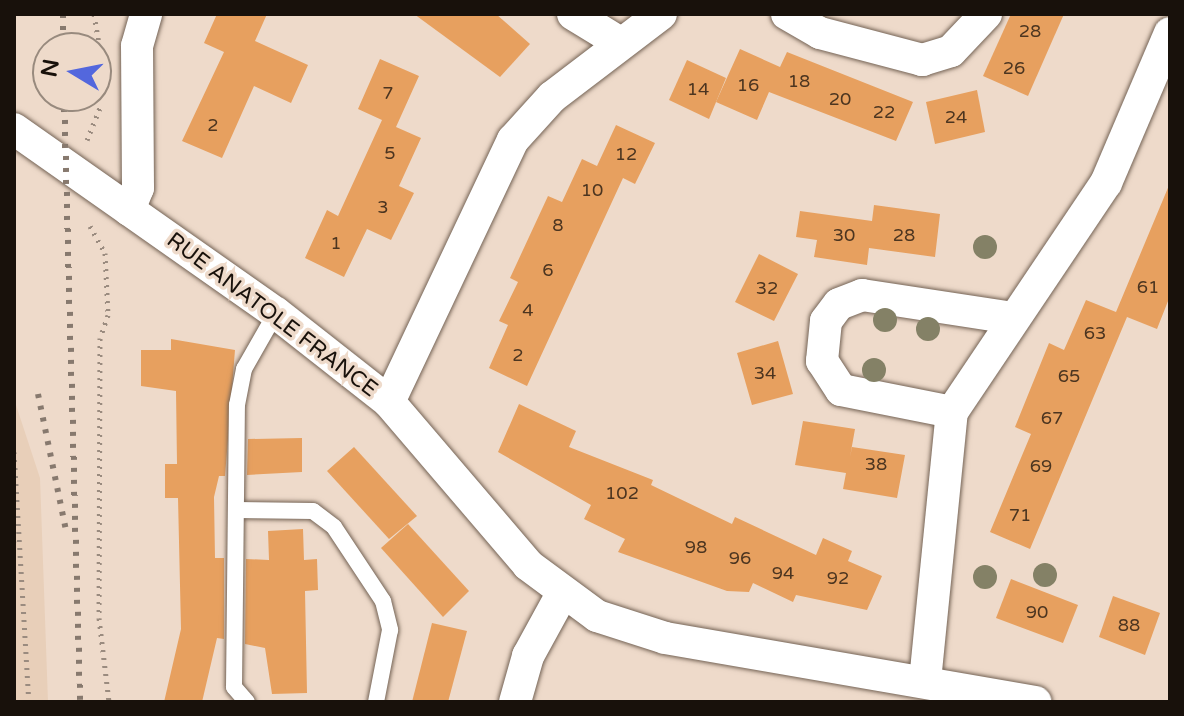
<!DOCTYPE html>
<style>
body{margin:0}
#map{position:relative;width:1184px;height:716px;overflow:hidden;background:#eedaca;font-family:"Varela Round",sans-serif}
div>[style]{position:absolute}
[style*='--x']{left:calc(var(--x)*1px);top:calc(var(--y)*1px);width:calc(var(--w)*1px);rotate:calc(var(--a)*1deg)}
.built>*{inset:0;background:#e8cfb9}
.building>*{inset:0;background:#e7a05f}
.path>*{height:5px;margin-top:-2.5px;transform-origin:0;background:repeating-linear-gradient(90deg,#9a8b7f 0 2px,transparent 0 8px)}
.roads{filter:drop-shadow(0 0 2px #746355) drop-shadow(0 0 2px #746355)}
.lane>*{height:16px;margin:-8px;padding:0 8px;transform-origin:8px;border-radius:8px;background:#fff}
.street>*{height:32px;margin:-16px;padding:0 16px;transform-origin:16px;border-radius:16px;background:#fff}
.rail>*{height:6px;margin-top:-3px;transform-origin:0;background:repeating-linear-gradient(90deg,#87796e 0 4px,transparent 0 12px)}
.trees>*{width:24px;height:24px;margin:-12px;border-radius:50%;background:#848166}
span{translate:-50% -50%;white-space:nowrap;text-align:center;line-height:1.15;-webkit-text-stroke:7px #eedaca;paint-order:stroke}
.number-label{font-size:18px;color:#4c3520}
.number-label span{-webkit-text-stroke-width:0}
.street-label{font-size:22px;color:#18110b}
.frame{position:absolute;inset:0;border:16px solid #18110b;pointer-events:none}
.north{position:absolute;left:32px;top:32px;width:80px;height:80px;box-sizing:border-box;background:#eedaca;border:2px solid #988a7e;border-radius:50%;rotate:280deg;font-size:22px;font-weight:700;line-height:32px;text-align:center;color:#18110b}
.north::after{content:'';display:block;margin:auto;width:28px;height:36px;background:#5367dd;clip-path:polygon(50% 0,100% 100%,50% 72%,0 100%)}
</style>
<div id="map">
<div class="built">
<div style="clip-path:polygon(14px 399px,40px 478px,48px 702px,14px 702px)"></div>
</div>
<div class="building">
<div style="clip-path:polygon(217px 14px,267px 14px,255px 41px,308px 65px,291px 103px,254px 86px,222px 158px,182px 141px,224px 52px,204px 43px)"></div>
<div style="clip-path:polygon(414px 14px,496px 14px,530px 44px,500px 77px)"></div>
<div style="clip-path:polygon(1011px 14px,1064px 14px,1028px 96px,983px 76px)"></div>
<div style="clip-path:polygon(740px 49px,780px 67px,787px 52px,913px 102px,896px 141px,769px 92px,757px 120px,716px 102px)"></div>
<div style="clip-path:polygon(380px 59px,419px 76px,396px 127px,421px 138px,399px 186px,414px 193px,391px 240px,367px 229px,344px 277px,305px 258px,327px 210px,338px 216px,382px 120px,358px 109px)"></div>
<div style="clip-path:polygon(687px 60px,726px 78px,709px 119px,669px 100px)"></div>
<div style="clip-path:polygon(977px 90px,985px 132px,935px 144px,926px 102px)"></div>
<div style="clip-path:polygon(616px 125px,655px 143px,635px 184px,623px 178px,527px 386px,489px 368px,508px 325px,499px 321px,518px 282px,510px 278px,548px 196px,562px 202px,582px 159px,597px 166px)"></div>
<div style="clip-path:polygon(1170px 183px,1170px 296px,1157px 329px,1127px 317px,1030px 549px,990px 532px,1031px 434px,1015px 427px,1049px 343px,1064px 350px,1086px 300px,1116px 312px)"></div>
<div style="clip-path:polygon(874px 205px,940px 214px,935px 257px,869px 248px,867px 265px,814px 257px,817px 240px,796px 237px,800px 211px,872px 221px)"></div>
<div style="clip-path:polygon(759px 254px,798px 274px,774px 321px,735px 302px)"></div>
<div style="clip-path:polygon(171px 339px,235px 350px,225px 476px,219px 476px,214px 497px,215px 558px,224px 558px,224px 639px,217px 638px,202px 702px,164px 702px,181px 629px,178px 498px,165px 498px,165px 464px,177px 464px,176px 391px,141px 386px,141px 350px,171px 350px)"></div>
<div style="clip-path:polygon(778px 341px,793px 394px,752px 405px,737px 353px)"></div>
<div style="clip-path:polygon(519px 404px,576px 431px,569px 447px,653px 480px,651px 485px,732px 524px,735px 517px,816px 555px,823px 538px,852px 551px,848px 561px,882px 576px,867px 610px,796px 595px,793px 602px,753px 583px,749px 592px,727px 591px,618px 552px,625px 539px,584px 519px,591px 505px,498px 452px)"></div>
<div style="clip-path:polygon(803px 421px,855px 429px,850px 457px,852px 447px,905px 455px,897px 498px,843px 489px,846px 473px,795px 465px)"></div>
<div style="clip-path:polygon(302px 438px,302px 472px,247px 475px,248px 439px)"></div>
<div style="clip-path:polygon(354px 447px,417px 516px,389px 539px,327px 471px)"></div>
<div style="clip-path:polygon(408px 524px,469px 591px,443px 617px,381px 548px)"></div>
<div style="clip-path:polygon(303px 529px,304px 560px,317px 559px,318px 590px,305px 591px,307px 693px,272px 694px,265px 648px,245px 644px,246px 559px,269px 560px,268px 531px)"></div>
<div style="clip-path:polygon(1011px 579px,1078px 605px,1063px 643px,996px 618px)"></div>
<div style="clip-path:polygon(1113px 596px,1160px 613px,1145px 655px,1099px 637px)"></div>
<div style="clip-path:polygon(432px 623px,467px 631px,448px 702px,412px 702px)"></div>
</div>
<div class="path">
<div style="--x:94;--y:14;--w:43;--a:80.5"></div>
<div style="--x:87;--y:140;--w:38;--a:-68"></div>
<div style="--x:90;--y:226;--w:31;--a:61"></div>
<div style="--x:105;--y:253;--w:62;--a:87.2"></div>
<div style="--x:108;--y:315;--w:24;--a:109"></div>
<div style="--x:100;--y:338;--w:280;--a:90.2"></div>
<div style="--x:99;--y:618;--w:85;--a:83.2"></div>
<div style="--x:14;--y:452;--w:250;--a:86.6"></div>
</div>
<div class="roads">
<div class="lane">
<div style="--x:236;--y:510;--w:77;--a:0.7"></div>
<div style="--x:313;--y:511;--w:26;--a:37"></div>
<div style="--x:334;--y:527;--w:89;--a:56.5"></div>
<div style="--x:383;--y:601;--w:30;--a:76"></div>
<div style="--x:390;--y:630;--w:73;--a:101"></div>
<div style="--x:247;--y:702;--w:20;--a:-131"></div>
<div style="--x:234;--y:687;--w:282;--a:-89.4"></div>
<div style="--x:237;--y:405;--w:37;--a:-79"></div>
<div style="--x:244;--y:369;--w:64;--a:-60.3"></div>
</div>
<div class="street">
<div style="--x:573;--y:14;--w:52;--a:31.5"></div>
<div style="--x:787;--y:14;--w:38;--a:30"></div>
<div style="--x:820;--y:33;--w:106;--a:14.8"></div>
<div style="--x:922;--y:60;--w:30;--a:-17"></div>
<div style="--x:951;--y:51;--w:51;--a:-46.6"></div>
<div style="--x:14;--y:129;--w:320;--a:35.1"></div>
<div style="--x:276;--y:313;--w:144;--a:38.2"></div>
<div style="--x:389;--y:402;--w:214;--a:49.5"></div>
<div style="--x:528;--y:565;--w:86;--a:36.5"></div>
<div style="--x:597;--y:616;--w:71;--a:17.9"></div>
<div style="--x:665;--y:638;--w:376;--a:9.8"></div>
<div style="--x:129;--y:210;--w:24;--a:-68"></div>
<div style="--x:138;--y:188;--w:142;--a:-90.4"></div>
<div style="--x:137;--y:46;--w:33;--a:-74"></div>
<div style="--x:389;--y:402;--w:290;--a:-64.7"></div>
<div style="--x:513;--y:140;--w:58;--a:-47.8"></div>
<div style="--x:552;--y:97;--w:137;--a:-37.3"></div>
<div style="--x:952;--y:412;--w:113;--a:-168.8"></div>
<div style="--x:841;--y:390;--w:35;--a:-123"></div>
<div style="--x:822;--y:361;--w:40;--a:-84.3"></div>
<div style="--x:826;--y:321;--w:21;--a:-53"></div>
<div style="--x:839;--y:304;--w:25;--a:-21"></div>
<div style="--x:862;--y:295;--w:153;--a:8.7"></div>
<div style="--x:925;--y:681;--w:270;--a:-84.3"></div>
<div style="--x:952;--y:412;--w:276;--a:-56.1"></div>
<div style="--x:1106;--y:183;--w:163;--a:-66.9"></div>
<div style="--x:515;--y:702;--w:48;--a:-74.2"></div>
<div style="--x:528;--y:656;--w:71;--a:-61.3"></div>
</div>
</div>
<div class="rail">
<div style="--x:63;--y:14;--w:34;--a:90"></div>
<div style="--x:64;--y:96;--w:606;--a:88.49"></div>
<div style="--x:38;--y:394;--w:140;--a:78.4"></div>
</div>
<div class="trees">
<div style="left:985px;top:247px"></div>
<div style="left:885px;top:320px"></div>
<div style="left:928px;top:329px"></div>
<div style="left:874px;top:370px"></div>
<div style="left:1045px;top:575px"></div>
<div style="left:985px;top:577px"></div>
</div>
<div class="number-label">
<span style="left:1030px;top:31px">28</span>
<span style="left:1014px;top:68px">26</span>
<span style="left:799px;top:81px">18</span>
<span style="left:748px;top:85px">16</span>
<span style="left:698px;top:89px">14</span>
<span style="left:388px;top:93px">7</span>
<span style="left:840px;top:99px">20</span>
<span style="left:884px;top:112px">22</span>
<span style="left:956px;top:117px">24</span>
<span style="left:213px;top:125px">2</span>
<span style="left:390px;top:153px">5</span>
<span style="left:626px;top:154px">12</span>
<span style="left:592px;top:190px">10</span>
<span style="left:383px;top:207px">3</span>
<span style="left:558px;top:225px">8</span>
<span style="left:844px;top:235px">30</span>
<span style="left:904px;top:235px">28</span>
<span style="left:336px;top:243px">1</span>
<span style="left:548px;top:270px">6</span>
<span style="left:1148px;top:287px">61</span>
<span style="left:767px;top:288px">32</span>
<span style="left:528px;top:310px">4</span>
<span style="left:1095px;top:333px">63</span>
<span style="left:518px;top:355px">2</span>
<span style="left:765px;top:373px">34</span>
<span style="left:1069px;top:376px">65</span>
<span style="left:1052px;top:418px">67</span>
<span style="left:876px;top:464px">38</span>
<span style="left:1041px;top:466px">69</span>
<span style="left:622px;top:493px">102</span>
<span style="left:1020px;top:515px">71</span>
<span style="left:696px;top:547px">98</span>
<span style="left:740px;top:558px">96</span>
<span style="left:783px;top:573px">94</span>
<span style="left:838px;top:578px">92</span>
<span style="left:1037px;top:612px">90</span>
<span style="left:1129px;top:625px">88</span>
</div>
<div class="street-label">
<span style="left:272px;top:315px;rotate:37deg">RUE ANATOLE FRANCE</span>
</div>
<div class="frame"></div>
<div class="north">N</div>
</div>
